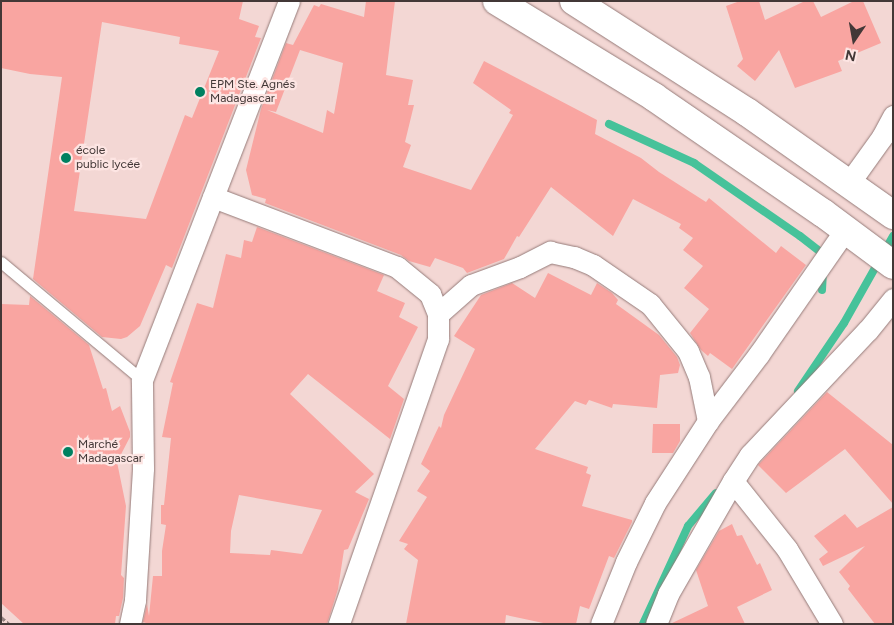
<!DOCTYPE html>
<meta charset="utf-8">
<style>
body{margin:0}
#map{position:relative;width:894px;height:625px;overflow:hidden;background:#f3d7d4;font-family:Figtree,sans-serif}
div>[style]{position:absolute}
[style*='--x']{left:calc(var(--x)*1px);top:calc(var(--y)*1px);width:calc(var(--w)*1px);rotate:calc(var(--a)*1deg)}
.stream>*{height:8px;margin:-4px;padding:0 4px;transform-origin:4px;border-radius:4px;background:#46c29a}
.building>*{inset:0;background:#f9a5a1}
.path>*{height:3px;margin-top:-1.5px;transform-origin:0;background:repeating-linear-gradient(90deg,#958280 0 5px,transparent 0 7.5px)}
.roads{filter:drop-shadow(0 0 1px #957b79) drop-shadow(0 0 1px #957b79)}
.lane>*{height:11px;margin:-5.5px;padding:0 5.5px;transform-origin:5.5px;border-radius:5.5px;background:#fff}
.street>*{height:21px;margin:-10.5px;padding:0 10.5px;transform-origin:10.5px;border-radius:10.5px;background:#fff}
.secondary>*{height:28px;margin:-14px;padding:0 14px;transform-origin:14px;border-radius:14px;background:#fff}
.dots>*{width:14px;height:14px;translate:-50% -50%;box-sizing:border-box;border:2px solid #fde5e3;border-radius:50%}
span{translate:-50% -50%;white-space:nowrap;text-align:center;line-height:1.15;-webkit-text-stroke:4.5px #fde5e3;paint-order:stroke}
.poi-label{font-size:12px;color:#433837}
.left{translate:0 -50%;text-align:left}
.frame{position:absolute;inset:0;border:2px solid #433837;pointer-events:none}
.north{position:absolute;left:829px;top:15px;width:50px;height:50px;-webkit-text-stroke:4px #fde5e3;paint-order:stroke;rotate:192deg;font-size:14px;font-weight:700;line-height:20px;text-align:center;color:#433837}
.north::after{content:'';display:block;margin:auto;width:18px;height:22px;background:#433837;clip-path:polygon(50% 0,100% 100%,50% 72%,0 100%)}
</style>
<div id="map">
<div class="stream">
<div style="--x:609;--y:124;--w:94;--a:24.6"></div>
<div style="--x:694;--y:163;--w:129;--a:34.6"></div>
<div style="--x:800;--y:236;--w:28;--a:38"></div>
<div style="--x:822;--y:253;--w:5;--a:79"></div>
<div style="--x:822;--y:290;--w:18;--a:-87"></div>
<div style="--x:798;--y:391;--w:82;--a:-55.9"></div>
<div style="--x:844;--y:323;--w:100;--a:-60.6"></div>
<div style="--x:643;--y:624;--w:108;--a:-65.3"></div>
<div style="--x:688;--y:526;--w:43;--a:-49.7"></div>
</div>
<div class="building">
<div style="clip-path:polygon(evenodd,1px 1px,243px 1px,239px 19px,259px 26px,255px 37px,261px 38px,172px 268px,166px 265px,140px 326px,127px 337px,121px 339px,102px 337px,33px 279px,62px 77px,30px 74px,1px 68px,1px 1px,102px 22px,180px 37px,179px 44px,219px 51px,192px 118px,185px 115px,146px 219px,74px 211px,102px 22px)"></div>
<div style="clip-path:polygon(evenodd,366px 1px,395px 1px,386px 75px,413px 80px,408px 105px,414px 105px,405px 142px,411px 145px,403px 167px,471px 190px,513px 115px,509px 113px,511px 110px,473px 83px,484px 61px,597px 120px,595px 134px,641px 158px,659px 172px,706px 202px,709px 198px,776px 253px,781px 246px,806px 265px,732px 369px,710px 353px,708px 356px,701px 350px,690px 333px,709px 309px,684px 288px,703px 266px,683px 250px,693px 238px,679px 228px,681px 224px,633px 199px,613px 236px,551px 187px,519px 237px,517px 236px,504px 259px,467px 273px,463px 268px,435px 258px,430px 267px,409px 261px,401px 255px,265px 203px,266px 199px,252px 195px,246px 170px,261px 109px,286px 43px,293px 45px,314px 5px,319px 7px,321px 4px,364px 17px,366px 1px,300px 50px,343px 63px,334px 114px,327px 110px,323px 133px,267px 110px,276px 112px,300px 50px)"></div>
<div style="clip-path:polygon(740px 1px,759px 1px,765px 20px,805px 1px,813px 1px,821px 17px,854px 1px,863px 1px,881px 43px,838px 61px,842px 71px,795px 88px,779px 50px,755px 81px,737px 66px,743px 59px,726px 6px)"></div>
<div style="clip-path:polygon(evenodd,257px 227px,384px 275px,377px 291px,405px 303px,399px 317px,418px 327px,388px 386px,404px 399px,390px 439px,308px 374px,290px 394px,374px 474px,355px 492px,369px 499px,348px 549px,344px 550px,338px 589px,327px 624px,149px 624px,143px 622px,147px 604px,149px 616px,153px 576px,162px 576px,162px 551px,166px 525px,161px 524px,161px 505px,164px 505px,171px 438px,162px 437px,173px 383px,170px 382px,197px 303px,213px 308px,226px 254px,241px 258px,244px 240px,252px 242px,257px 227px,239px 495px,322px 510px,302px 554px,271px 550px,270px 555px,230px 553px,231px 531px,239px 495px)"></div>
<div style="clip-path:polygon(548px 273px,591px 295px,597px 283px,612px 293px,618px 300px,616px 304px,659px 335px,677px 357px,680px 365px,678px 373px,660px 375px,657px 408px,613px 404px,612px 408px,589px 400px,586px 405px,575px 401px,535px 449px,588px 467px,586px 473px,591px 475px,582px 506px,632px 520px,632px 522px,614px 558px,609px 556px,589px 609px,580px 606px,576px 624px,548px 624px,506px 615px,505px 624px,406px 624px,418px 560px,404px 549px,408px 544px,399px 541px,427px 497px,417px 491px,430px 471px,421px 464px,439px 426px,441px 428px,444px 415px,475px 349px,454px 336px,481px 295px,512px 283px,535px 298px)"></div>
<div style="clip-path:polygon(30px 296px,89px 345px,103px 389px,106px 388px,112px 411px,120px 406px,130px 432px,130px 437px,117px 462px,126px 506px,121px 575px,124px 578px,123px 598px,119px 616px,116px 616px,115px 624px,24px 624px,1px 603px,1px 304px,29px 305px)"></div>
<div style="clip-path:polygon(827px 392px,893px 445px,893px 504px,845px 449px,786px 493px,758px 465px)"></div>
<div style="clip-path:polygon(653px 424px,680px 424px,680px 441px,673px 453px,652px 453px)"></div>
<div style="clip-path:polygon(893px 507px,893px 624px,875px 624px,848px 589px,850px 586px,839px 572px,865px 546px,823px 566px,819px 559px,828px 552px,814px 536px,845px 514px,857px 528px)"></div>
<div style="clip-path:polygon(732px 524px,737px 536px,742px 535px,757px 565px,760px 563px,772px 590px,737px 607px,745px 624px,670px 624px,708px 606px,696px 570px,719px 531px)"></div>
</div>
<div class="path">
<div style="--x:1;--y:617;--w:11;--a:41"></div>
</div>
<div class="roads">
<div class="lane">
<div style="--x:1;--y:262;--w:184;--a:39.9"></div>
</div>
<div class="street">
<div style="--x:849;--y:183;--w:57;--a:-54.3"></div>
<div style="--x:882;--y:137;--w:24;--a:-62"></div>
<div style="--x:213;--y:197;--w:197;--a:20.8"></div>
<div style="--x:397;--y:267;--w:43;--a:39.3"></div>
<div style="--x:430;--y:294;--w:22;--a:68"></div>
<div style="--x:438;--y:314;--w:25;--a:90"></div>
<div style="--x:438;--y:339;--w:302;--a:109.2"></div>
<div style="--x:438;--y:314;--w:44;--a:-41.3"></div>
<div style="--x:471;--y:285;--w:52;--a:-20.2"></div>
<div style="--x:520;--y:267;--w:34;--a:-27"></div>
<div style="--x:550;--y:252;--w:25;--a:12"></div>
<div style="--x:574;--y:257;--w:21;--a:23"></div>
<div style="--x:593;--y:265;--w:69;--a:34.4"></div>
<div style="--x:650;--y:304;--w:60;--a:51"></div>
<div style="--x:688;--y:351;--w:28;--a:67"></div>
<div style="--x:699;--y:377;--w:45;--a:78.4"></div>
<div style="--x:130;--y:624;--w:25;--a:-78"></div>
<div style="--x:135;--y:600;--w:132;--a:-86.5"></div>
<div style="--x:143;--y:468;--w:88;--a:-90.7"></div>
<div style="--x:142;--y:380;--w:407;--a:-68.8"></div>
<div style="--x:601;--y:624;--w:67;--a:-68"></div>
<div style="--x:626;--y:562;--w:66;--a:-63.8"></div>
<div style="--x:655;--y:503;--w:98;--a:-57.1"></div>
<div style="--x:708;--y:421;--w:84;--a:-52.7"></div>
<div style="--x:759;--y:354;--w:152;--a:-55.2"></div>
<div style="--x:656;--y:624;--w:32;--a:-68"></div>
<div style="--x:668;--y:594;--w:130;--a:-60.1"></div>
<div style="--x:832;--y:624;--w:87;--a:-121"></div>
<div style="--x:787;--y:549;--w:87;--a:-128.5"></div>
<div style="--x:733;--y:481;--w:31;--a:-57"></div>
<div style="--x:750;--y:455;--w:172;--a:-46.7"></div>
<div style="--x:868;--y:330;--w:40;--a:-51"></div>
</div>
<div class="secondary">
<div style="--x:497;--y:1;--w:184;--a:31.4"></div>
<div style="--x:654;--y:97;--w:205;--a:34.5"></div>
<div style="--x:823;--y:213;--w:87;--a:36.6"></div>
<div style="--x:574;--y:1;--w:206;--a:32.7"></div>
<div style="--x:747;--y:112;--w:179;--a:35.2"></div>
</div>
</div>
<div class="dots">
<div style="left:200px;top:92px;background:#008060"></div>
<div style="left:66px;top:158px;background:#008060"></div>
<div style="left:68px;top:452px;background:#008060"></div>
</div>
<div class="poi-label">
<span class="left" style="left:210px;top:92px">EPM Ste. Agnés<br>Madagascar</span>
<span class="left" style="left:76px;top:158px">école<br>public lycée</span>
<span class="left" style="left:78px;top:452px">Marché<br>Madagascar</span>
</div>
<div class="frame"></div>
<div class="north">N</div>
</div>
